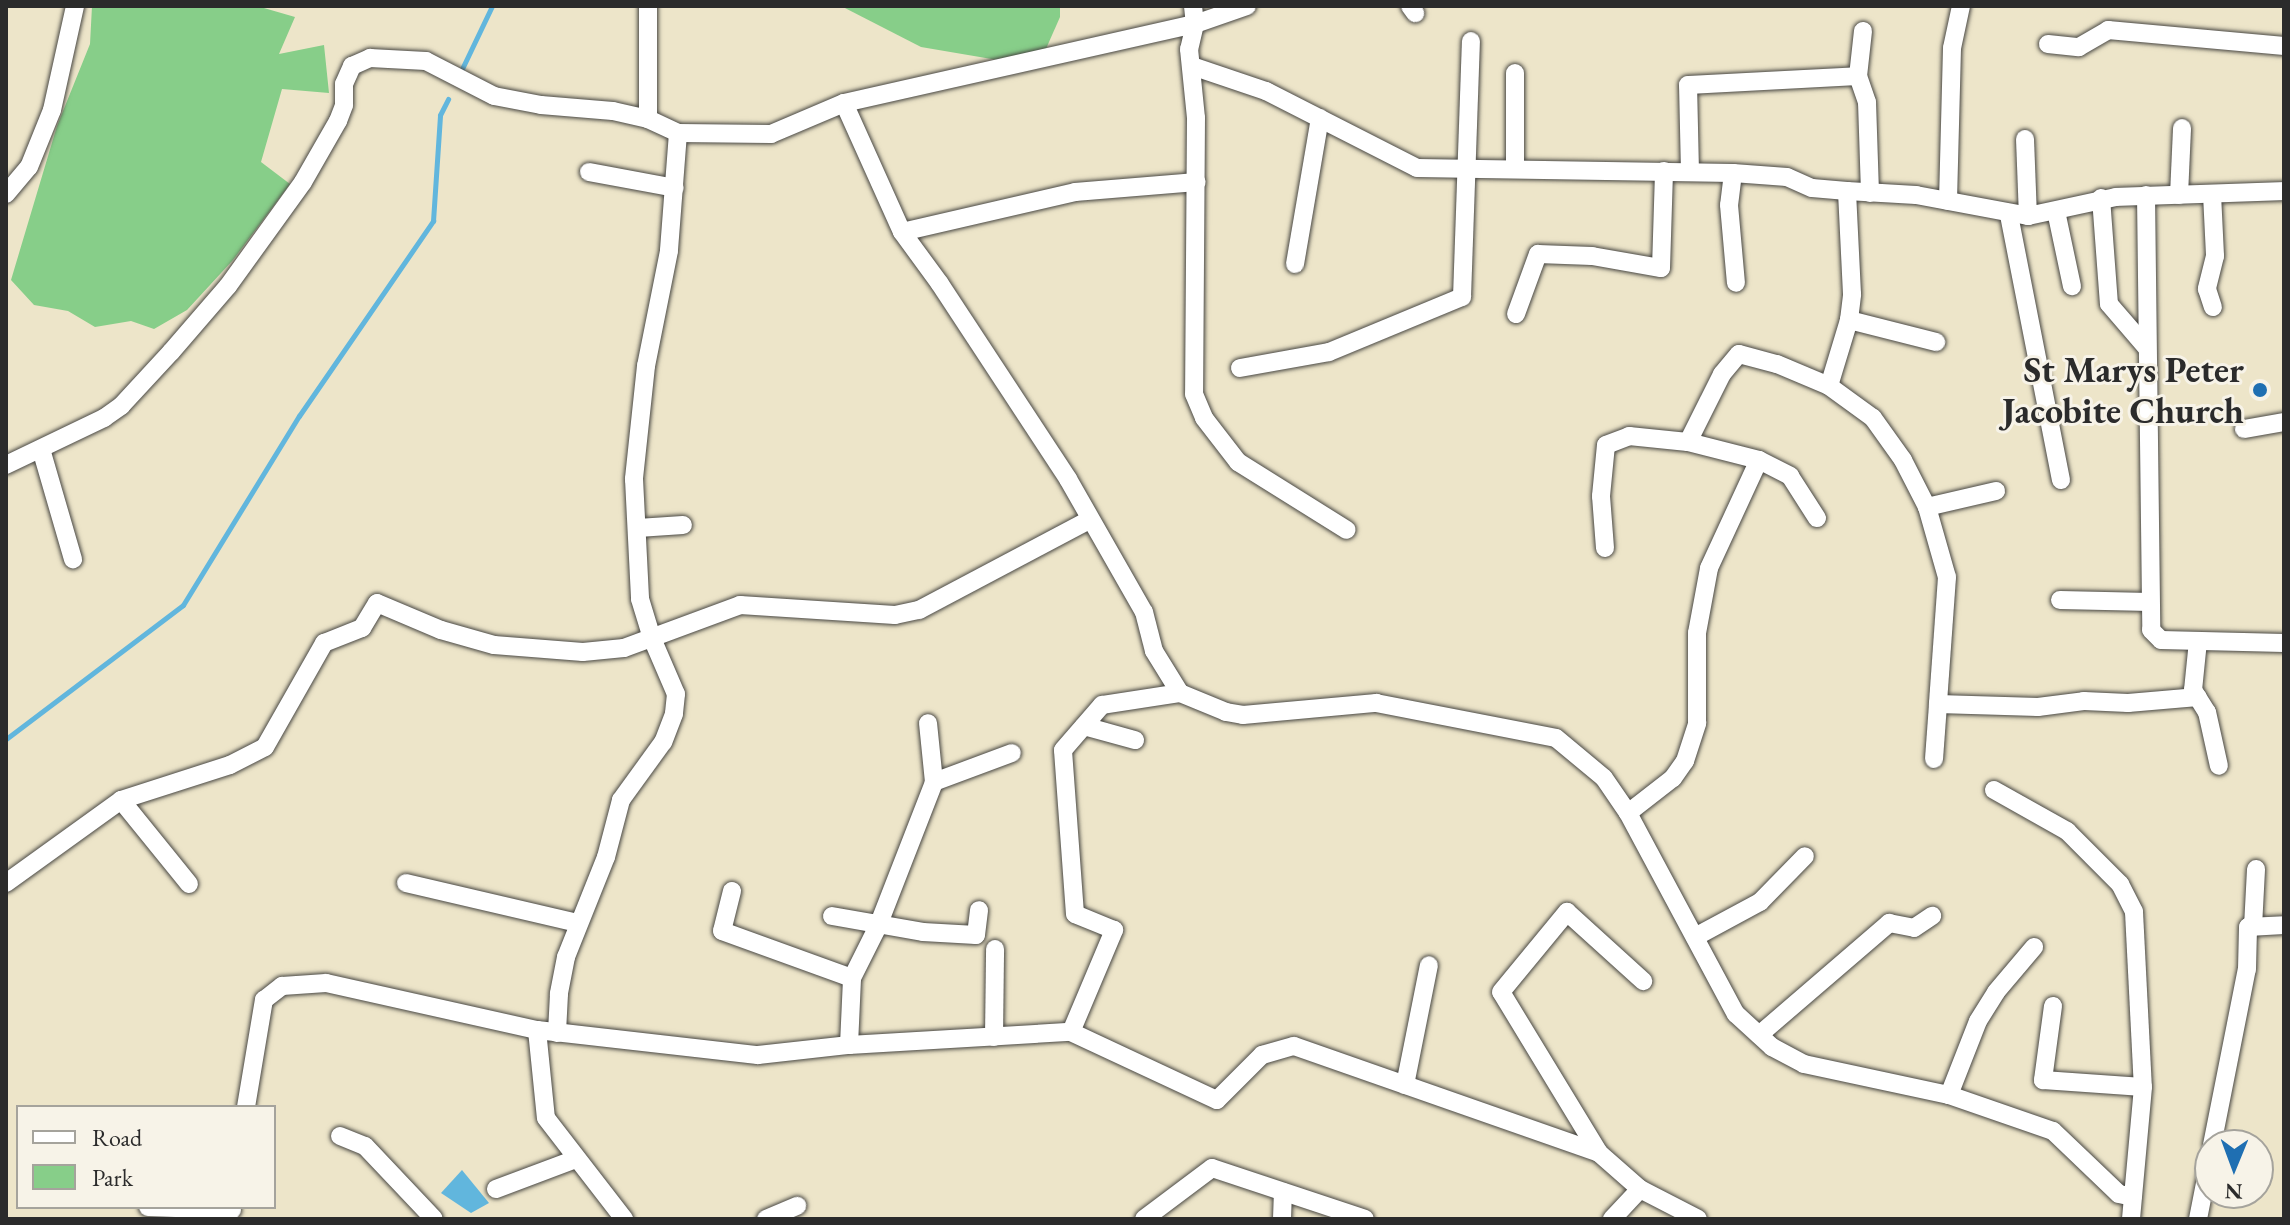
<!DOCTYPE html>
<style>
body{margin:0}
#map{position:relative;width:2290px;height:1225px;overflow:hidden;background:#ede5c9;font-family:"EB Garamond",serif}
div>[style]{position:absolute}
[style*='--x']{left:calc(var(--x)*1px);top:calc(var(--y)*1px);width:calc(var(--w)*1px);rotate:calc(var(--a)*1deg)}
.green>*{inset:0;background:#87ce89}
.water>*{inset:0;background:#61b6dd}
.stream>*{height:5px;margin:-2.5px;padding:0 2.5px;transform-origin:2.5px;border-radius:2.5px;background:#61b6dd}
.roads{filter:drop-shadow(0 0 2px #484743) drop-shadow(0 0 2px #484743)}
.street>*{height:18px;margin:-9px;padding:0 9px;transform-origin:9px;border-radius:9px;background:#fff}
.dots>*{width:22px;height:22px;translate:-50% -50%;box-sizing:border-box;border:4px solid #f7f3e8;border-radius:50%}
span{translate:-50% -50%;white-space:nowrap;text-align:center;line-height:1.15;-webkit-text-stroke:6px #f7f3e8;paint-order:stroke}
.poi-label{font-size:36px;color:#2b2b2b;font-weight:700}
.right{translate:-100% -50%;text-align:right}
.frame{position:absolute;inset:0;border:8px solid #2b2b2b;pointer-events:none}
.legend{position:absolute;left:16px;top:1105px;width:260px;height:104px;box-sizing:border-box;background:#f7f3e8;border:2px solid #a5a39c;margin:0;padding:10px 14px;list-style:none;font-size:24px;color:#2b2b2b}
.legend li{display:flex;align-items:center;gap:16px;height:40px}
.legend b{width:40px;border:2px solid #a5a39c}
.north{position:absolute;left:2194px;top:1129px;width:80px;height:80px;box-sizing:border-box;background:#f7f3e8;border:2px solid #a5a39c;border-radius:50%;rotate:181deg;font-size:22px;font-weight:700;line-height:32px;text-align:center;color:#2b2b2b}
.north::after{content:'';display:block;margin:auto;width:28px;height:36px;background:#1f6fb2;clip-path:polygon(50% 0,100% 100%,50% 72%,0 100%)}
</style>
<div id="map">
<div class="green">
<div style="clip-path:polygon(92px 6px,257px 6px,295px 17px,279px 54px,324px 45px,329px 93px,282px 89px,261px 162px,290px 184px,233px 260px,187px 310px,154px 329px,131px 321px,95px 327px,68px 311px,34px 305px,11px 280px,57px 126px,90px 44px)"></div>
<div style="clip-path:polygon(841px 6px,1060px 6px,1060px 17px,1038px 67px,921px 47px)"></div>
</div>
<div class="water">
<div style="clip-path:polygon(462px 1170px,489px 1203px,471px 1213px,441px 1193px)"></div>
</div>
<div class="stream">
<div style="--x:460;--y:73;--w:74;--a:-64.5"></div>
<div style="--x:6;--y:739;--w:222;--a:-37.1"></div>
<div style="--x:183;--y:605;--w:222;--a:-58.5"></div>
<div style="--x:299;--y:416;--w:237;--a:-55.5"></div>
<div style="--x:433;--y:221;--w:106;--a:-86.2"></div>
<div style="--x:440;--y:115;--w:18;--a:-63"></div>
</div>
<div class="roads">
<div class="street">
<div style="--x:648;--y:6;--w:113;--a:90"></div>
<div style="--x:1193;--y:6;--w:18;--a:84"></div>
<div style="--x:1195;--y:24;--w:26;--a:103"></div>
<div style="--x:1189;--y:49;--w:69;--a:84.2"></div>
<div style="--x:1196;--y:118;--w:276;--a:90.4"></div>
<div style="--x:1194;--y:394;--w:26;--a:67"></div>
<div style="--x:1204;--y:418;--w:56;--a:52.3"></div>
<div style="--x:1238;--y:462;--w:128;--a:32"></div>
<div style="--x:1410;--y:6;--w:9;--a:54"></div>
<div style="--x:1863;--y:31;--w:45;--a:96.3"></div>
<div style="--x:1858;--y:76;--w:28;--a:71"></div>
<div style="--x:1867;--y:102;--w:91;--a:88.1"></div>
<div style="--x:2048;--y:44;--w:31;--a:6"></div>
<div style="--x:2079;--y:47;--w:34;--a:-30"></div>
<div style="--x:2108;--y:30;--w:177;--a:5.2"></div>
<div style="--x:1192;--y:66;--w:78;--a:18.7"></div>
<div style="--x:1266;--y:91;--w:169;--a:27"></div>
<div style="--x:1417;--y:168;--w:316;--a:0.9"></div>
<div style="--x:1733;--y:173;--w:54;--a:4.2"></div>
<div style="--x:1787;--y:177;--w:27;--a:24"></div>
<div style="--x:1812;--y:188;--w:35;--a:5"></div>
<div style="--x:844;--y:103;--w:141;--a:65.8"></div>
<div style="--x:902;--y:232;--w:64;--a:53.8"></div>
<div style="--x:940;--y:284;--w:233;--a:56.7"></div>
<div style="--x:1068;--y:479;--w:153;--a:60.3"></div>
<div style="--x:1144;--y:612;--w:40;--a:75.6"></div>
<div style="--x:1154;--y:651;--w:49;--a:58.2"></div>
<div style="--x:1180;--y:693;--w:50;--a:22.4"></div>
<div style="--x:1226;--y:712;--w:17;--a:10"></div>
<div style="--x:1243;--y:715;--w:134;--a:-5.2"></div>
<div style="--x:1376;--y:703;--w:183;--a:11"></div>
<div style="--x:1556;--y:738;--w:62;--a:39.8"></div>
<div style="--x:1604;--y:778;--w:42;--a:55.6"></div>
<div style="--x:1628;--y:813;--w:57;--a:-37.9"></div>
<div style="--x:1673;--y:778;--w:21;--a:-55"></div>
<div style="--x:1685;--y:761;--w:40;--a:-72"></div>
<div style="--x:1697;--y:723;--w:90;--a:-90"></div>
<div style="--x:1697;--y:633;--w:66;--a:-79.5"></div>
<div style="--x:1709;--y:568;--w:119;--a:-65.2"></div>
<div style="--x:1759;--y:460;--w:73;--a:-165.8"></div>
<div style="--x:678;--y:133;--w:93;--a:0.6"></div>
<div style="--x:771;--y:134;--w:79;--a:-23"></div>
<div style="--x:844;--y:103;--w:360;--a:-12.7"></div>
<div style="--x:1195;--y:24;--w:55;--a:-19.1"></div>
<div style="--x:2025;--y:139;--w:77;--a:87.8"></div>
<div style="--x:1515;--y:168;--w:95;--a:-90"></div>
<div style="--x:589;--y:172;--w:87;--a:10.5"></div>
<div style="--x:1690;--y:172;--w:87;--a:-91.3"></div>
<div style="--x:1688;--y:85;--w:170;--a:-3"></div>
<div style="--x:1733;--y:173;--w:32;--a:97"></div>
<div style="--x:1729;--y:205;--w:78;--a:84.9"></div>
<div style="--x:6;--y:194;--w:35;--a:-50"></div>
<div style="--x:29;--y:167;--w:61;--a:-68"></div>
<div style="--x:52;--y:110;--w:107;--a:-77.5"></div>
<div style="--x:2212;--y:194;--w:62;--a:87.2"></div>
<div style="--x:2215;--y:256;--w:34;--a:104"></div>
<div style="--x:2207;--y:289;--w:19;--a:72"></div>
<div style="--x:2146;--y:195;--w:435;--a:89.3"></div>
<div style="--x:2151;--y:630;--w:14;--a:45"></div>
<div style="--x:2161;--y:640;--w:123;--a:1.4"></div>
<div style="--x:2179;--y:195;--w:67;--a:-87.4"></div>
<div style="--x:2101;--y:198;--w:106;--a:85.7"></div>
<div style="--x:2109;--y:304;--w:57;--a:49.3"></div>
<div style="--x:1948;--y:201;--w:153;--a:-88.5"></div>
<div style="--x:1952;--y:48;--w:43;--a:-77.9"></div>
<div style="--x:2056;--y:211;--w:77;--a:78"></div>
<div style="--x:2009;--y:215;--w:270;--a:78.9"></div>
<div style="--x:902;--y:232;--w:178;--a:-13"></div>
<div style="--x:1075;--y:192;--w:122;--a:-4.7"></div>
<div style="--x:1295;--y:264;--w:148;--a:-80.3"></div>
<div style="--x:1516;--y:314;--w:64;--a:-69.9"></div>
<div style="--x:1538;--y:254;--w:54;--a:2.1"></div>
<div style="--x:1592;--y:256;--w:70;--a:9.9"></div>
<div style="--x:1661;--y:268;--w:97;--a:-88.2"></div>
<div style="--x:1849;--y:320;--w:90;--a:14.2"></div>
<div style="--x:1240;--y:368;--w:90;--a:-10.2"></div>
<div style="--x:1329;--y:352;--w:144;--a:-22.5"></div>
<div style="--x:1462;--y:297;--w:256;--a:-88"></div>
<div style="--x:2244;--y:429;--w:41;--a:-9.9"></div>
<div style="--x:41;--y:449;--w:115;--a:73.8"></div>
<div style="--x:1759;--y:460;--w:35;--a:27"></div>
<div style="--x:1790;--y:476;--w:50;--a:57.3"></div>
<div style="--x:6;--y:465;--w:109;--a:-25.6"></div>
<div style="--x:104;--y:418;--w:21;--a:-35"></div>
<div style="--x:121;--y:406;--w:74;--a:-47.2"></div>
<div style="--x:171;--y:352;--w:87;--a:-49.2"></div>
<div style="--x:228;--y:286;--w:128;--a:-54.2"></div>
<div style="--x:303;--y:182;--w:70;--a:-60.2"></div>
<div style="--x:338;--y:121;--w:17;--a:-69"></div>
<div style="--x:344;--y:105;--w:21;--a:-90"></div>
<div style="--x:344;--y:84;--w:20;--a:-66"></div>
<div style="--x:352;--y:66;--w:20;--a:-24"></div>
<div style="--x:370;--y:58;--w:56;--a:3.1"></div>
<div style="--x:426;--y:61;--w:76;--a:27.2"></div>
<div style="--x:494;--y:96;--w:48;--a:10.8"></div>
<div style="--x:541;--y:105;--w:72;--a:4.8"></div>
<div style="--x:613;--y:111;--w:36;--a:13"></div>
<div style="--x:648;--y:119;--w:33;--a:25"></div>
<div style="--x:678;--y:133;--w:118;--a:94.4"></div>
<div style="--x:669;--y:251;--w:117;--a:101.3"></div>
<div style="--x:646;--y:366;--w:114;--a:96.1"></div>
<div style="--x:634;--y:479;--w:120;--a:87.1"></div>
<div style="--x:640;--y:599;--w:39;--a:73"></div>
<div style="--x:651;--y:636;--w:63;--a:66.7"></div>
<div style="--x:676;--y:694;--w:20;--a:96"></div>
<div style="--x:674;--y:714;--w:30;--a:111"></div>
<div style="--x:663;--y:742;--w:72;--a:125.9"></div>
<div style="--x:621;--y:800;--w:59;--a:104.7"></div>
<div style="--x:606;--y:857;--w:108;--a:111.8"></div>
<div style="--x:566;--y:957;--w:38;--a:101"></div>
<div style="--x:559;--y:994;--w:39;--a:93"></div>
<div style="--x:1996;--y:491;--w:71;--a:166.9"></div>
<div style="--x:1927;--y:507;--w:53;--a:-117.1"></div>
<div style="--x:1903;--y:460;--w:52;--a:-125.5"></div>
<div style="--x:1873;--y:418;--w:54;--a:-144"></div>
<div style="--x:1829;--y:386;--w:69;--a:-73.1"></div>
<div style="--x:1849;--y:320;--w:26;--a:-83"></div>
<div style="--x:1852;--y:294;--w:103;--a:-92.8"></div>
<div style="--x:1847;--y:191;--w:69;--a:3.3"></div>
<div style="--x:1916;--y:195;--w:114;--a:10.6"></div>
<div style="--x:2028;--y:216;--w:90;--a:-12.2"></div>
<div style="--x:2116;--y:197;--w:168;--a:-2"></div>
<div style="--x:1927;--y:507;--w:73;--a:74.1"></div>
<div style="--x:1947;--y:577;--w:127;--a:94.1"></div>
<div style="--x:1938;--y:704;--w:100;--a:1.7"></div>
<div style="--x:2038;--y:707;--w:46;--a:-7.4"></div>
<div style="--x:2084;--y:701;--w:44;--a:2.6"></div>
<div style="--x:2128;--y:703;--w:70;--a:-4.9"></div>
<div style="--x:638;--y:528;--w:45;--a:-3.8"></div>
<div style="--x:1605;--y:548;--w:52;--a:-94.4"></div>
<div style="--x:1601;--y:496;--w:51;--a:-84.4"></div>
<div style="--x:1606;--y:445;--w:25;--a:-21"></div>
<div style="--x:1629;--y:436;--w:59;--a:5.8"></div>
<div style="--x:1688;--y:442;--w:76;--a:-63.4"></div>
<div style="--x:1722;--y:374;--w:26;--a:-50"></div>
<div style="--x:1739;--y:354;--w:39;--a:15"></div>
<div style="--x:1777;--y:364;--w:56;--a:22.9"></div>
<div style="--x:2060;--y:600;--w:90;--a:1.3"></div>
<div style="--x:2198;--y:641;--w:49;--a:95.8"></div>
<div style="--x:2193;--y:690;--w:26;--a:58"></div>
<div style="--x:2207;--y:712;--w:55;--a:77.5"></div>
<div style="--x:1084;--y:726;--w:53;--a:15.4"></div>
<div style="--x:1934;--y:759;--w:55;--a:-85.8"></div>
<div style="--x:934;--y:782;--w:83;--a:-20.4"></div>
<div style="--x:1994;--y:790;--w:84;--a:29.3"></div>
<div style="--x:2067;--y:831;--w:75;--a:45"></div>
<div style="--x:2120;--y:884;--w:31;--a:63"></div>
<div style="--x:2134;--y:912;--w:175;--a:87.1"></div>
<div style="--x:121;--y:800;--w:108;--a:51"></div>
<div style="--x:1628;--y:813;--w:228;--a:61.8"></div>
<div style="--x:1736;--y:1014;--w:49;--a:42.5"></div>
<div style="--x:1772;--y:1047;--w:36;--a:28"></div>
<div style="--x:1804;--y:1064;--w:148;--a:12.1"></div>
<div style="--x:1949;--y:1095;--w:110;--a:19.1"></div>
<div style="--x:2053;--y:1131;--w:91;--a:43.7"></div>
<div style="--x:2119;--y:1194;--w:14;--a:12"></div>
<div style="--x:6;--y:883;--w:142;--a:-35.8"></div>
<div style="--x:121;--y:800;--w:114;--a:-17.8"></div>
<div style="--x:230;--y:765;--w:39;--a:-27"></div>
<div style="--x:265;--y:747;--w:120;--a:-60.4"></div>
<div style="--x:324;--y:643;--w:41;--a:-21.5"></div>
<div style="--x:362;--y:628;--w:29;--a:-59"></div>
<div style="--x:377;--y:603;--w:69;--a:22.9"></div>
<div style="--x:441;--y:630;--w:55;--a:15.8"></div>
<div style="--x:494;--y:645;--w:89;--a:4.5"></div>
<div style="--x:583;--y:652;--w:41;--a:-5.6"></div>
<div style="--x:624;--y:648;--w:124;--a:-20.3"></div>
<div style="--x:740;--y:605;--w:155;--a:3.7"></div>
<div style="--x:895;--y:615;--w:25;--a:-12"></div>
<div style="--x:919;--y:610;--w:192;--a:-27.9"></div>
<div style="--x:406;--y:883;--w:177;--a:13.1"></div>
<div style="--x:732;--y:891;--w:41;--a:104"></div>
<div style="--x:722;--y:931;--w:138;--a:19.9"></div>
<div style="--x:832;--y:916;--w:92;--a:10"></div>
<div style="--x:923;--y:932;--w:53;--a:3.2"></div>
<div style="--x:976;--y:935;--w:25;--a:-83"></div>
<div style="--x:2253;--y:927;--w:58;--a:-87"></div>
<div style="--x:1695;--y:937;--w:74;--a:-28.3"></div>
<div style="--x:1760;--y:902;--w:64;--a:-45.6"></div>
<div style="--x:2053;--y:1006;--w:75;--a:97.7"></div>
<div style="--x:2043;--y:1080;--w:100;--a:4"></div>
<div style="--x:2143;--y:1087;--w:133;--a:95.2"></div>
<div style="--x:537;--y:1030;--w:88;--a:84.2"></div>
<div style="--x:546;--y:1118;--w:128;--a:52.3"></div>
<div style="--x:1071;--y:1032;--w:111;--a:-67.1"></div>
<div style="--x:1114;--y:930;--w:42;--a:-157.7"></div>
<div style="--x:1075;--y:914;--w:164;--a:-94.2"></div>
<div style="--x:1063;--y:750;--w:60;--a:-49.1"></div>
<div style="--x:1102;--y:705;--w:79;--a:-8.7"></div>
<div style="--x:1759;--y:1035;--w:172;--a:-40.7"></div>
<div style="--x:1889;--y:923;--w:25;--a:11"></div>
<div style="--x:1914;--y:928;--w:22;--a:-34"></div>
<div style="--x:994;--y:1037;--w:88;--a:-89.3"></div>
<div style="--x:849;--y:1045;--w:67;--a:-87.4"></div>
<div style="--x:852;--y:978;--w:58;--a:-63.4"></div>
<div style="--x:878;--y:926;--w:155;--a:-68.7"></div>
<div style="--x:934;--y:782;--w:59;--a:-95.8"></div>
<div style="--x:1405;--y:1085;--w:122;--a:-78.7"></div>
<div style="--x:1949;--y:1095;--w:79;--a:-68.6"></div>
<div style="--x:1978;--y:1021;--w:34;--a:-58"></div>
<div style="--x:1996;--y:992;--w:59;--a:-49.8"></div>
<div style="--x:246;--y:1107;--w:109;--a:-80.5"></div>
<div style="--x:264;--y:1000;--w:23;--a:-38"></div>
<div style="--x:282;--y:986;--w:44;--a:-3.9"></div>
<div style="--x:326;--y:983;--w:216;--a:12.6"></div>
<div style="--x:537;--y:1030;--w:222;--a:6.5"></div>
<div style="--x:758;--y:1055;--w:92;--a:-6.3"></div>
<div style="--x:849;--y:1045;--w:222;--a:-3.4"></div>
<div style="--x:1071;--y:1032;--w:161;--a:25"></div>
<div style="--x:1217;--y:1100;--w:64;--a:-45"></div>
<div style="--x:1262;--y:1055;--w:33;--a:-16"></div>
<div style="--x:1294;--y:1046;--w:323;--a:19.3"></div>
<div style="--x:1599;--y:1153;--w:55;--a:41.3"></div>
<div style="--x:1640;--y:1189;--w:65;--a:27.3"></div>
<div style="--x:340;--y:1136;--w:27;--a:22"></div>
<div style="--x:365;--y:1146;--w:100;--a:46.6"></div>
<div style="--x:2212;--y:1145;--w:179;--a:-78.8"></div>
<div style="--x:2247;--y:969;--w:42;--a:-88.6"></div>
<div style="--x:2248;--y:927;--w:36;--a:-3"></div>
<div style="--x:1599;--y:1153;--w:188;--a:-121.3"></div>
<div style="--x:1501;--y:992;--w:104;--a:-50.5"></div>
<div style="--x:1567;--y:912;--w:103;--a:42.2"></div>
<div style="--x:496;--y:1189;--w:85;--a:-20.6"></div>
<div style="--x:148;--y:1207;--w:84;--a:2"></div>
<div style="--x:766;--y:1219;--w:34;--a:-23"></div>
<div style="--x:1144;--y:1219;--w:85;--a:-36.9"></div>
<div style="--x:1212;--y:1168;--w:161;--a:18.4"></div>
<div style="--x:1282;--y:1219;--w:27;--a:-88"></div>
<div style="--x:1612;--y:1219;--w:41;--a:-47"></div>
<div style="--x:2198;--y:1219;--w:62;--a:-78.9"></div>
</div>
</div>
<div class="dots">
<div style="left:2260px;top:390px;background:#1f6fb2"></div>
</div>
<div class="poi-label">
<span class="right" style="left:2244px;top:390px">St Marys Peter<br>Jacobite Church</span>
</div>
<div class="frame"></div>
<ul class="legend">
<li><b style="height:10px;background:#fff"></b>Road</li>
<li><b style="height:22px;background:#87ce89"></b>Park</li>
</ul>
<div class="north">N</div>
</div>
